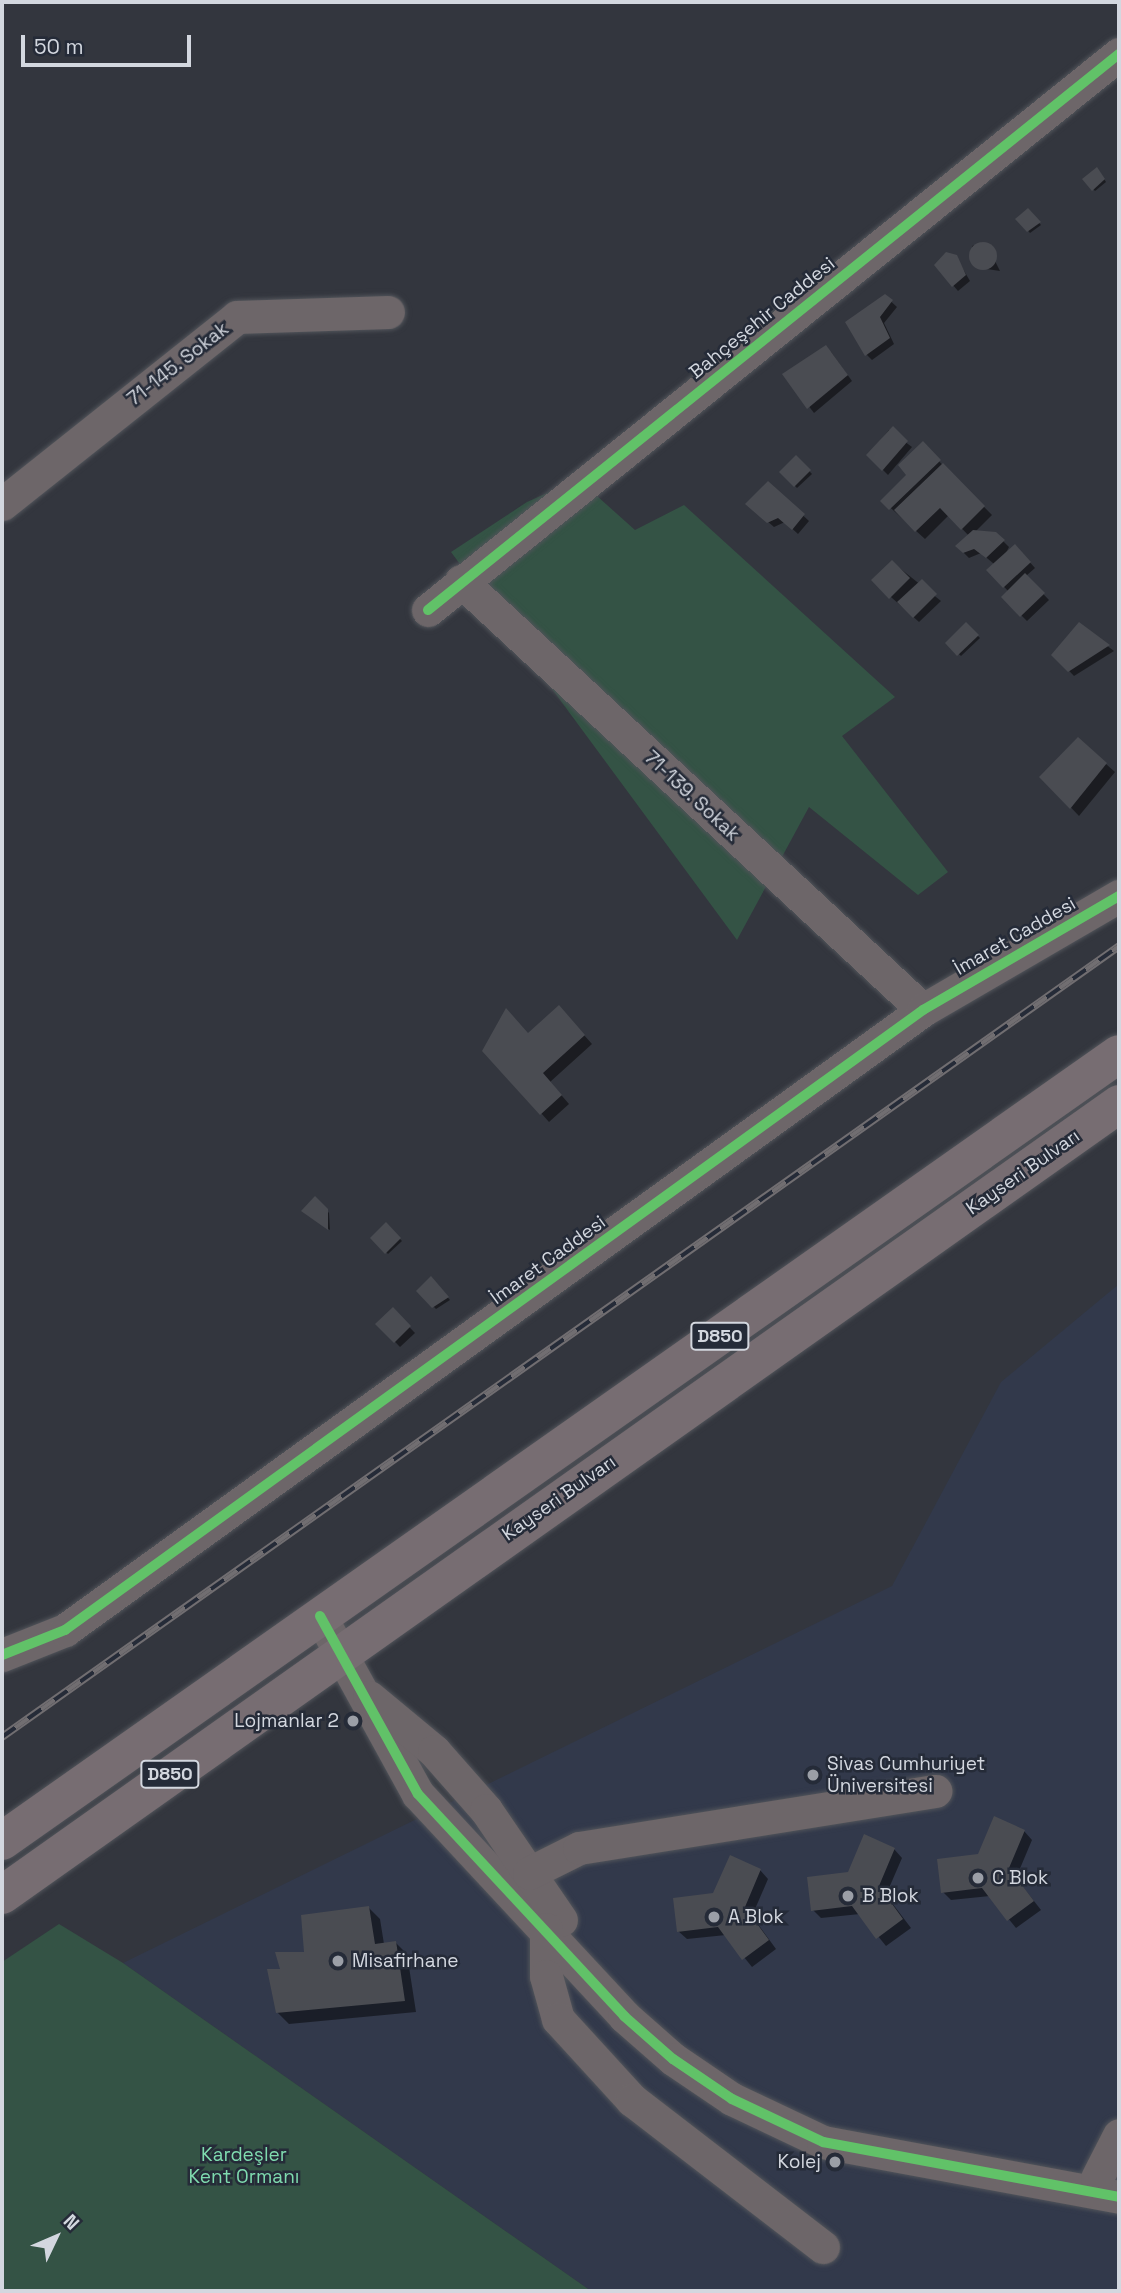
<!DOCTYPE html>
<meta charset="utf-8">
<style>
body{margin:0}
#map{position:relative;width:1121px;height:2293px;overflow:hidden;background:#33363e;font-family:"Space Grotesk",sans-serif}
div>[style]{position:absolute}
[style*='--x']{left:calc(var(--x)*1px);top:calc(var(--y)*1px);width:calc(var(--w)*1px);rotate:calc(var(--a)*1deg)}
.built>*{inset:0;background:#32394b}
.green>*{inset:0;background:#345345}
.shadow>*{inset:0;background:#0007}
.building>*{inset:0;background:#4a4c52}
.round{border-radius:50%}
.roads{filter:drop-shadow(0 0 2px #51545a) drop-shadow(0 0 2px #51545a)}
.minor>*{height:33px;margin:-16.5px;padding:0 16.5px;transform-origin:16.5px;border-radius:16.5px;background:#6d6669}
.highway>*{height:38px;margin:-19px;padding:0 19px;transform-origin:19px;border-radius:19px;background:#776d72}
.rail>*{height:8px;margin-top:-4px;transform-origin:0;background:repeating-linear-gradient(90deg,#252b38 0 16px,#716e71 0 32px);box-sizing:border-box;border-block:2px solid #716e71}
.cycleway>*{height:10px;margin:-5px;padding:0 5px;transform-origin:5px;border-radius:5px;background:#61c268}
.dots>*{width:19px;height:19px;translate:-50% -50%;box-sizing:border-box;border:4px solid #252b38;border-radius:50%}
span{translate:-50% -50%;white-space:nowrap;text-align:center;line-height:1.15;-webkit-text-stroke:5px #252b38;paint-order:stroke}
.shield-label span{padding:2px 5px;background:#252b38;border:2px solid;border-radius:5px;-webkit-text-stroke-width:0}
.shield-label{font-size:18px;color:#d3d7df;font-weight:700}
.street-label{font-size:19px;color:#d3d7df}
.poi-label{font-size:19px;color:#d3d7df}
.right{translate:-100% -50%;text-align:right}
.left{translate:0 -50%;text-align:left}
.park-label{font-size:19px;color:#7fdbaf}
.frame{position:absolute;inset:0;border:4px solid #d3d7df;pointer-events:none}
.north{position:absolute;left:21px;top:2202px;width:70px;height:70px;-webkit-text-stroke:5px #252b38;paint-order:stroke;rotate:46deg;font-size:19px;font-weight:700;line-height:28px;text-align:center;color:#d3d7df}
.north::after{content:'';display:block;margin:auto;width:24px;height:32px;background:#d3d7df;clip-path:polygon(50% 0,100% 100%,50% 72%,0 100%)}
.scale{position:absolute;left:21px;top:35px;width:170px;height:32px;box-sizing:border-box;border:4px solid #d3d7df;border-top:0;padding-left:9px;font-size:21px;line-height:24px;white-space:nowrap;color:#d3d7df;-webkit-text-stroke:5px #252b38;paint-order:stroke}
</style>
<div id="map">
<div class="built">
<div style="clip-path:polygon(1119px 1284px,1119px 2291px,591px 2291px,123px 1963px,892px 1586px,1001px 1382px)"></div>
</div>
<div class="green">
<div style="clip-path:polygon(578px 479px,635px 530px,684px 505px,895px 697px,842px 736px,948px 872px,918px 895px,809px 807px,737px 940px,451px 552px,527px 502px)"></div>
<div style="clip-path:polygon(59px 1924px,123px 1963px,591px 2291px,2px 2291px,2px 1962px)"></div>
</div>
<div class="shadow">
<div style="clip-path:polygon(1099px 171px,1106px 182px,1095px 191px,1085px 180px)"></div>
<div style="clip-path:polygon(1028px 210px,1041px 225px,1030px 233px,1018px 219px)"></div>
<div style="clip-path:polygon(983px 242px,988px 247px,1000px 271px,980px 268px,972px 246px)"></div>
<div style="clip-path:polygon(956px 257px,970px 281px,958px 291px,936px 265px)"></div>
<div style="clip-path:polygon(885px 296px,897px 307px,884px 323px,894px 344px,872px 360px,867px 355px)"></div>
<div style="clip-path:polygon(831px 352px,852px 381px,814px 413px,785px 375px)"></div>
<div style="clip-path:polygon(889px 430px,912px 447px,888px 475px,868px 455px)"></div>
<div style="clip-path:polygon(922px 444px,992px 515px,975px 532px,996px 534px,1009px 547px,1005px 555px,1015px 546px,1035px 568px,1026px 576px,1049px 600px,1027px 621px,1003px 597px,1009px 592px,988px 570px,994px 564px,981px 553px,969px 558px,957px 546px,969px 536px,949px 515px,925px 539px,883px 501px,908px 475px)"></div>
<div style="clip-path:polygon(796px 457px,812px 474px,797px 488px,781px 472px)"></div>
<div style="clip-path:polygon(769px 484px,809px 521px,798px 534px,785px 522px,774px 527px,753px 509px)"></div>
<div style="clip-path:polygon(892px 562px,941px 601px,919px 622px,873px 581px)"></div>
<div style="clip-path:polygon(966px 624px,980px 638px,961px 656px,947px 643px)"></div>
<div style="clip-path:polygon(1080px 625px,1114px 651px,1074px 676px,1054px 655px)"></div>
<div style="clip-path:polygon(1106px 764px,1115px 772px,1079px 816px,1042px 777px)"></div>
<div style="clip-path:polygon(567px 1016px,592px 1044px,550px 1082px,569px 1104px,549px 1122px,541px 1113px,528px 1035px)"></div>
<div style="clip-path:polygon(315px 1198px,329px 1213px,330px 1230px,305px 1213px)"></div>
<div style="clip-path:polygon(386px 1225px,402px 1241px,388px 1254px,372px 1238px)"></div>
<div style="clip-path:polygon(431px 1278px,450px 1300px,436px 1309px,418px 1291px)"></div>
<div style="clip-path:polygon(393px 1310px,415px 1333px,400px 1347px,378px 1324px)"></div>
<div style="clip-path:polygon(1024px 1831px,1032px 1840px,1016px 1878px,1041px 1910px,1016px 1928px,990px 1896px,951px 1900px,943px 1892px,979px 1856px)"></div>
<div style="clip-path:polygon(894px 1849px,902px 1858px,886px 1895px,911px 1928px,886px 1946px,860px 1914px,821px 1918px,813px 1910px,849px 1874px)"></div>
<div style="clip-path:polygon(760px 1870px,768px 1879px,752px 1916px,776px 1949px,752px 1967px,726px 1935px,687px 1939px,678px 1931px,715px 1895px)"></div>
<div style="clip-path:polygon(369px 1908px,380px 1919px,384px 1944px,396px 1943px,407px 1954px,416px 2012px,289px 2024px,277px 2012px,306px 1954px)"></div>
</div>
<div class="building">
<div style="clip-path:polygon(1097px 167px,1105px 179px,1092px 191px,1082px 179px)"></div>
<div style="clip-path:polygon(1028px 208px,1041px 222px,1027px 232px,1015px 219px)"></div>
<div class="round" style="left:969px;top:242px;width:28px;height:28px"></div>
<div style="clip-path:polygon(946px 252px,957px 255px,966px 275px,952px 287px,934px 265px)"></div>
<div style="clip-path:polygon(885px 294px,893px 300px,880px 317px,890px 338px,865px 356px,845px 322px)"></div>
<div style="clip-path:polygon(826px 345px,848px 375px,807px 409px,782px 374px)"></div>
<div style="clip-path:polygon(893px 426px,908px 441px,882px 471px,866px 455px)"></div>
<div style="clip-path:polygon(923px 441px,941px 460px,889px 510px,880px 501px,906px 475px,898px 465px)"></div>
<div style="clip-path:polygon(796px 455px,811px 470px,794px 487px,779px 472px)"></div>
<div style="clip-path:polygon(943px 463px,985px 506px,961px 530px,940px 508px,915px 532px,894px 510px)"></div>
<div style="clip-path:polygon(768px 481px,805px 514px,792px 530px,778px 518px,767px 523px,745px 504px)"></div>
<div style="clip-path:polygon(973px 530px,996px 532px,1005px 540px,986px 558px,974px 549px,963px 553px,955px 546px)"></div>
<div style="clip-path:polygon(1015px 544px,1031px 562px,1003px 588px,986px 570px)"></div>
<div style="clip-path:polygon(892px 560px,910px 578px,889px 599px,871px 580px)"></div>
<div style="clip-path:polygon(1025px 573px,1045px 593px,1020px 617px,1001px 597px)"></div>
<div style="clip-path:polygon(922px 579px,937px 594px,913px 618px,897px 602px)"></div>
<div style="clip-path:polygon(966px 622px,979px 635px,957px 656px,945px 643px)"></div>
<div style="clip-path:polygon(1079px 622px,1110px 645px,1068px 672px,1051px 655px)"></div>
<div style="clip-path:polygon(1078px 737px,1107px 763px,1070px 809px,1039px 777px)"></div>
<div style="clip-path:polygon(559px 1005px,585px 1035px,543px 1073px,562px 1095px,540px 1115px,482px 1051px,506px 1008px,528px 1033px)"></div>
<div style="clip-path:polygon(315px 1196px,328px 1209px,328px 1230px,301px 1211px)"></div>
<div style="clip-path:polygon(386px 1222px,401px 1238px,385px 1254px,370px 1238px)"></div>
<div style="clip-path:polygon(431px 1276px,449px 1297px,432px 1308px,416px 1291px)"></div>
<div style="clip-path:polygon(393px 1307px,411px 1326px,394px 1343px,375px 1324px)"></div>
<div style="clip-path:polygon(994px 1816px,1025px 1830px,1009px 1868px,1034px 1901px,1007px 1921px,982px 1888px,941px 1893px,937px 1859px,978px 1854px)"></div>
<div style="clip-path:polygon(864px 1834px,895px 1848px,879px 1886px,903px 1919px,876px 1939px,852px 1906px,811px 1911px,807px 1877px,848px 1872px)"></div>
<div style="clip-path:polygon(730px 1855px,761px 1869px,745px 1907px,769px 1940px,742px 1960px,718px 1927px,677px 1932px,673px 1898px,713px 1893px)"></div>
<div style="clip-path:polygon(369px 1906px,375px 1944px,396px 1941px,405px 2001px,276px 2013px,267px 1969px,280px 1969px,275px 1952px,304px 1952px,301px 1915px)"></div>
</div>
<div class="roads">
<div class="minor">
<div style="--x:2;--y:504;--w:300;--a:-38.5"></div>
<div style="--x:237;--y:317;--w:151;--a:-1.9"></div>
<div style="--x:461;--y:581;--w:630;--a:42.88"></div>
<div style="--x:428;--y:610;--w:887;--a:-38.82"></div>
<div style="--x:320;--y:1616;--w:203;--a:61.2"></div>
<div style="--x:418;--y:1794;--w:303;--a:47.1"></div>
<div style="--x:624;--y:2016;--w:65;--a:41.3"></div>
<div style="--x:673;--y:2059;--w:71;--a:34.1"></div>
<div style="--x:732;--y:2099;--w:101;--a:25.3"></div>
<div style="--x:823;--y:2142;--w:301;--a:10.5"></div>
<div style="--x:2;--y:1655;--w:68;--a:-21.6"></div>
<div style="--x:65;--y:1630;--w:1059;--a:-35.85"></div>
<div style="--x:923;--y:1010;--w:227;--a:-30.2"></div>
<div style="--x:369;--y:1697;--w:85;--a:39.7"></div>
<div style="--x:434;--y:1751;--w:79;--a:48.6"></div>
<div style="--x:486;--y:1810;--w:133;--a:55.7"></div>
<div style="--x:529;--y:1873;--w:56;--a:-26.6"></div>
<div style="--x:579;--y:1848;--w:361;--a:-9.1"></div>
<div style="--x:546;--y:1929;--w:47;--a:90"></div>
<div style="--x:546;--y:1976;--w:45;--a:74.4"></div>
<div style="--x:558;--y:2019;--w:110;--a:47.6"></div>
<div style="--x:632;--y:2100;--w:241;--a:37.6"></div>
<div style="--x:1097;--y:2178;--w:48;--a:-62.9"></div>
</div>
<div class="highway">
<div style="--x:2;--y:1841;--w:1366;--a:-35.17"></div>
<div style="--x:2;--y:1895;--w:1369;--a:-35.3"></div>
</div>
</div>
<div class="rail">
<div style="--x:2;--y:1737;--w:1369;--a:-35.3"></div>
</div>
<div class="cycleway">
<div style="--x:428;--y:610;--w:887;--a:-38.82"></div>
<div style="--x:320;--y:1616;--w:203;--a:61.2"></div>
<div style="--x:418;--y:1794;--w:303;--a:47.1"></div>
<div style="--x:624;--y:2016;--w:65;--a:41.3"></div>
<div style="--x:673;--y:2059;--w:71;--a:34.1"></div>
<div style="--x:732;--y:2099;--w:101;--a:25.3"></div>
<div style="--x:823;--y:2142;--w:301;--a:10.5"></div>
<div style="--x:2;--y:1655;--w:68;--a:-21.6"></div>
<div style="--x:65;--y:1630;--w:1059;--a:-35.85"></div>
<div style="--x:923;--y:1010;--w:227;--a:-30.2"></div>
</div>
<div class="dots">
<div style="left:353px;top:1721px;background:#9b9fa7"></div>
<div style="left:813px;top:1775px;background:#9b9fa7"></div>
<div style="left:978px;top:1878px;background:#9b9fa7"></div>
<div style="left:848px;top:1896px;background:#9b9fa7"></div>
<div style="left:714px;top:1917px;background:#9b9fa7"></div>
<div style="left:338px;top:1961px;background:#9b9fa7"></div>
<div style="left:835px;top:2162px;background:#9b9fa7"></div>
</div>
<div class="shield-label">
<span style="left:720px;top:1336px">D850</span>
<span style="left:170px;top:1774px">D850</span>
</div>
<div class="street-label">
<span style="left:762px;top:318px;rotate:-39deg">Bahçeşehir Caddesi</span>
<span style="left:178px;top:364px;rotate:-38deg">71-145. Sokak</span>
<span style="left:692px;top:796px;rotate:43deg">71-139. Sokak</span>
<span style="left:1015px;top:936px;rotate:-30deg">İmaret Caddesi</span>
<span style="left:1023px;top:1172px;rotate:-35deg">Kayseri Bulvarı</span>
<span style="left:548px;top:1260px;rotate:-36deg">İmaret Caddesi</span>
<span style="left:559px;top:1498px;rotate:-35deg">Kayseri Bulvarı</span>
</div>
<div class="poi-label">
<span class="right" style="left:339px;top:1721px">Lojmanlar 2</span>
<span class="left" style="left:827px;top:1775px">Sivas Cumhuriyet<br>Üniversitesi</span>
<span class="left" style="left:992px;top:1878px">C Blok</span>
<span class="left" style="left:862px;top:1896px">B Blok</span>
<span class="left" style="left:728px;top:1917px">A Blok</span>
<span class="left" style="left:352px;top:1961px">Misafirhane</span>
<span class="right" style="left:821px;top:2162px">Kolej</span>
</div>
<div class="park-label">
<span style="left:244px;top:2166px">Kardeşler<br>Kent Ormanı</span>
</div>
<div class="frame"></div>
<div class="north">N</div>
<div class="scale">50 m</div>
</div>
